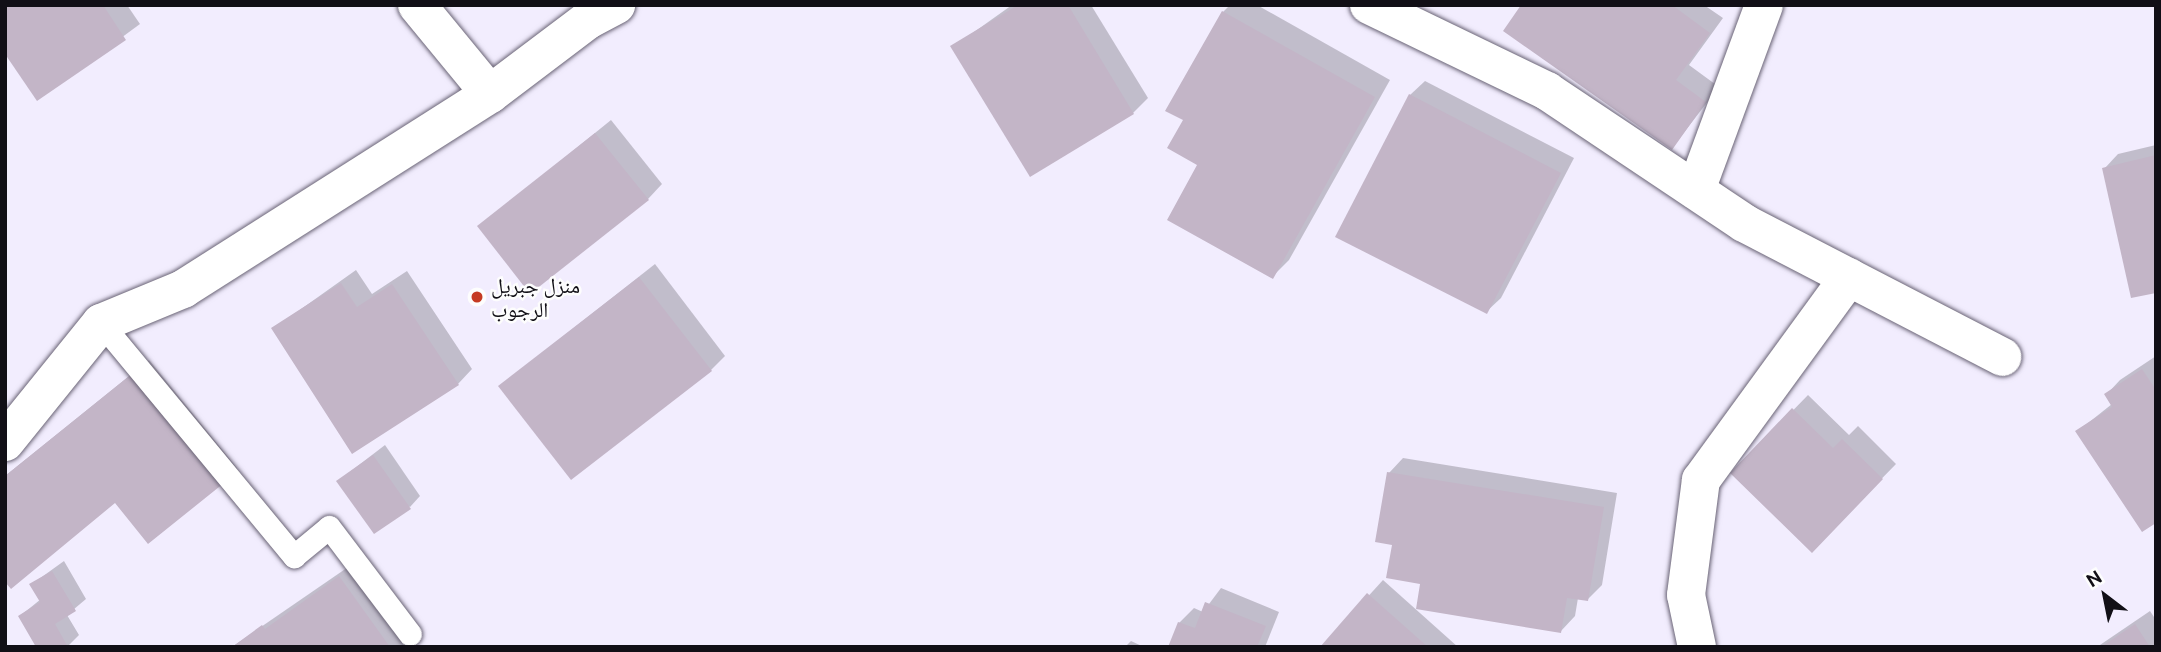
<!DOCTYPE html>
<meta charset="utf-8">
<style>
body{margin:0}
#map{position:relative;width:2161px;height:652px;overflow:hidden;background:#f2edfe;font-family:Ubuntu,"Noto Naskh Arabic",sans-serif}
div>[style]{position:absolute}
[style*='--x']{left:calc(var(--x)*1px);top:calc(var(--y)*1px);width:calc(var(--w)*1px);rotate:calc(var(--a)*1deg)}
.shadow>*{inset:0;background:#0003}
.building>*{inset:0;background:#c3b5c7}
.roads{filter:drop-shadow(0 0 2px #696375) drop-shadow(0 0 2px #696375)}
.lane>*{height:23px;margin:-11.5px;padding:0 11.5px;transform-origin:11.5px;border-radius:11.5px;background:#fff}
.street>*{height:38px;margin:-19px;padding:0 19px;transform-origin:19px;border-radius:19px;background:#fff}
.dots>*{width:19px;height:19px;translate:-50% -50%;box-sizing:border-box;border:4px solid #fdfdfd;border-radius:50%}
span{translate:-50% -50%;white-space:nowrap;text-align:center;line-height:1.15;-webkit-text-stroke:5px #fdfdfd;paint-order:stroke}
.poi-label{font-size:21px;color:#110f16}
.left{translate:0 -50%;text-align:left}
.frame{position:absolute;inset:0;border:7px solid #110f16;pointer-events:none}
.north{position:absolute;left:2070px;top:561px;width:70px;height:70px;-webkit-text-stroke:5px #fdfdfd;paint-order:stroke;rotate:328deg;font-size:19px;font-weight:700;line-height:28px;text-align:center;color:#110f16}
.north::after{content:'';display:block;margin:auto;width:24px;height:32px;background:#110f16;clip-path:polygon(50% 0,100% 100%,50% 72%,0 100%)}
</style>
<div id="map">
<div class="shadow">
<div style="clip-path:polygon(5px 5px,127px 5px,140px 24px,38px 99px)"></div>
<div style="clip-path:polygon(1012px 5px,1091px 5px,1148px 98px,1133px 113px,1030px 175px,953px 47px)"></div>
<div style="clip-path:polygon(1230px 5px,1257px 5px,1390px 80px,1289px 260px,1272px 277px,1199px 164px,1185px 120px,1223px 12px)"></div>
<div style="clip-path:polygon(1523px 5px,1704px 5px,1723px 18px,1689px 65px,1719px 87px,1672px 148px)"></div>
<div style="clip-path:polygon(1425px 81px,1574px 158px,1501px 298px,1486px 312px,1410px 95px)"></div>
<div style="clip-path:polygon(611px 120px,662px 184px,648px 199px,479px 227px)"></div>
<div style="clip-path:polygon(2156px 145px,2156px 291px,2104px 169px,2118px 154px)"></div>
<div style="clip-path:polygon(655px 264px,725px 356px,711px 370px,500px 386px)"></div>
<div style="clip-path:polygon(356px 270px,372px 294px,407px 271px,472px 369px,458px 384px,273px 329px)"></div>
<div style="clip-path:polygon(2156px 356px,2156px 521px,2078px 431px,2112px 404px,2106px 395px,2120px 380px)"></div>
<div style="clip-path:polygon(149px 360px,237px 468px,223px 482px,116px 501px,5px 579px,5px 476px)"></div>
<div style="clip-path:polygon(1808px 395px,1849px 435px,1858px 426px,1896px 464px,1812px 550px,1732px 473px)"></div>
<div style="clip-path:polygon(385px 445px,420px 496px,410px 507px,338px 481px)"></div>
<div style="clip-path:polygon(1403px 458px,1617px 493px,1602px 585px,1588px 599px,1578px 598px,1575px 616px,1561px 631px,1422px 583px,1389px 473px)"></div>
<div style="clip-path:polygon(64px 561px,86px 599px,67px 615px,79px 635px,67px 647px,20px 616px,41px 599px,32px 584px)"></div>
<div style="clip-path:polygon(354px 563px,415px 647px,232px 647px)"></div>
<div style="clip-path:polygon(1383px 580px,1458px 647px,1322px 647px)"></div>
<div style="clip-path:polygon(1221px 588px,1279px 612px,1265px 647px,1170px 647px,1179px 623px,1194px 608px,1203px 612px)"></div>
<div style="clip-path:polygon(2150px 611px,2156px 620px,2156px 647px,2097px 647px)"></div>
<div style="clip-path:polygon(1131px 641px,1144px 647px,1125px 647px)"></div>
</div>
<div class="building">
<div style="clip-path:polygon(5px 5px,103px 5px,126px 40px,37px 101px,5px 54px)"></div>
<div style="clip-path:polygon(1018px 5px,1068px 5px,1134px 114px,1030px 177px,950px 46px)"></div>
<div style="clip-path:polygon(1521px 5px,1672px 5px,1710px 33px,1676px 80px,1706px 102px,1672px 150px,1503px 31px)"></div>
<div style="clip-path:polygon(1222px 11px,1375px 97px,1273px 279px,1167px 220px,1197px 165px,1167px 148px,1183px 120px,1165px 111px)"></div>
<div style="clip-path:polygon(1409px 94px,1561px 173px,1487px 314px,1335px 237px)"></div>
<div style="clip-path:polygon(595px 133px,649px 200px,530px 294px,477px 226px)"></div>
<div style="clip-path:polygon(2156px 155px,2156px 293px,2131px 298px,2102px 168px)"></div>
<div style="clip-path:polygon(639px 277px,712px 371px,571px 480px,498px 386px)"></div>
<div style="clip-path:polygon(341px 283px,357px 307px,392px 284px,459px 385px,352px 454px,271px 328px)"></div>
<div style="clip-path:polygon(2142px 369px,2156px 390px,2156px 523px,2142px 532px,2075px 431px,2112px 407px,2104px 394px)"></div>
<div style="clip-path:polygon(133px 373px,224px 483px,148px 544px,115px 503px,11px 589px,5px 582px,5px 476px)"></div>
<div style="clip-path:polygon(1792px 408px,1833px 448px,1842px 439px,1883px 479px,1812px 553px,1730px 473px)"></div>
<div style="clip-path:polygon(373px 455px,411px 509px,374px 534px,336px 481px)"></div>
<div style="clip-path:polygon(1387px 472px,1604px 507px,1588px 601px,1567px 598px,1561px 633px,1416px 609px,1420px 584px,1386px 578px,1392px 545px,1375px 542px)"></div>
<div style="clip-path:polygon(52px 571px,76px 611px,55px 624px,68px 647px,36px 647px,18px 616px,40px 602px,29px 584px)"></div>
<div style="clip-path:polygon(339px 576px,390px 647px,232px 647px,262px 625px,265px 629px)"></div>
<div style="clip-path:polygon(1367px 593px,1428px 647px,1320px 647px)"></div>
<div style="clip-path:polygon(1205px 602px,1266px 626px,1257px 647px,1168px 647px,1178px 622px,1195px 628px)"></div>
<div style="clip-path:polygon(2135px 624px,2150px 647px,2101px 647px)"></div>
</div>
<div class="roads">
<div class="lane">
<div style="--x:101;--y:323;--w:303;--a:50.4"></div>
<div style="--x:294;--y:556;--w:45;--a:-39.6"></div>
<div style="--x:329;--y:527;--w:134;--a:52.9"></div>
</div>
<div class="street">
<div style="--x:417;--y:5;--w:115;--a:50.6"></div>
<div style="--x:1369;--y:5;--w:198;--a:25.8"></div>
<div style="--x:1547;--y:91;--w:237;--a:33.8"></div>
<div style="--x:1744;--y:223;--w:291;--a:27.4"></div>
<div style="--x:1696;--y:190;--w:197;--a:-69.8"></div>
<div style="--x:5;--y:442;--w:153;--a:-51.1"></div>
<div style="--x:101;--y:323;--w:89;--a:-22.5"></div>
<div style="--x:183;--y:289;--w:364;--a:-32.4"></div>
<div style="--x:490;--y:94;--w:123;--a:-37.1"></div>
<div style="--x:588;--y:20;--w:32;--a:-28"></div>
<div style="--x:1697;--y:647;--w:53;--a:-101.9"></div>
<div style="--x:1686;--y:595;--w:116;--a:-82.6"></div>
<div style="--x:1701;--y:480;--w:251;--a:-53.9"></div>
</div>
</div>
<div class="dots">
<div style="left:477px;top:297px;background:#c53a23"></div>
</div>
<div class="poi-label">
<span class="left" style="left:491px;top:297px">منزل جبريل<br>الرجوب</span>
</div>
<div class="frame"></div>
<div class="north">N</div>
</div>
